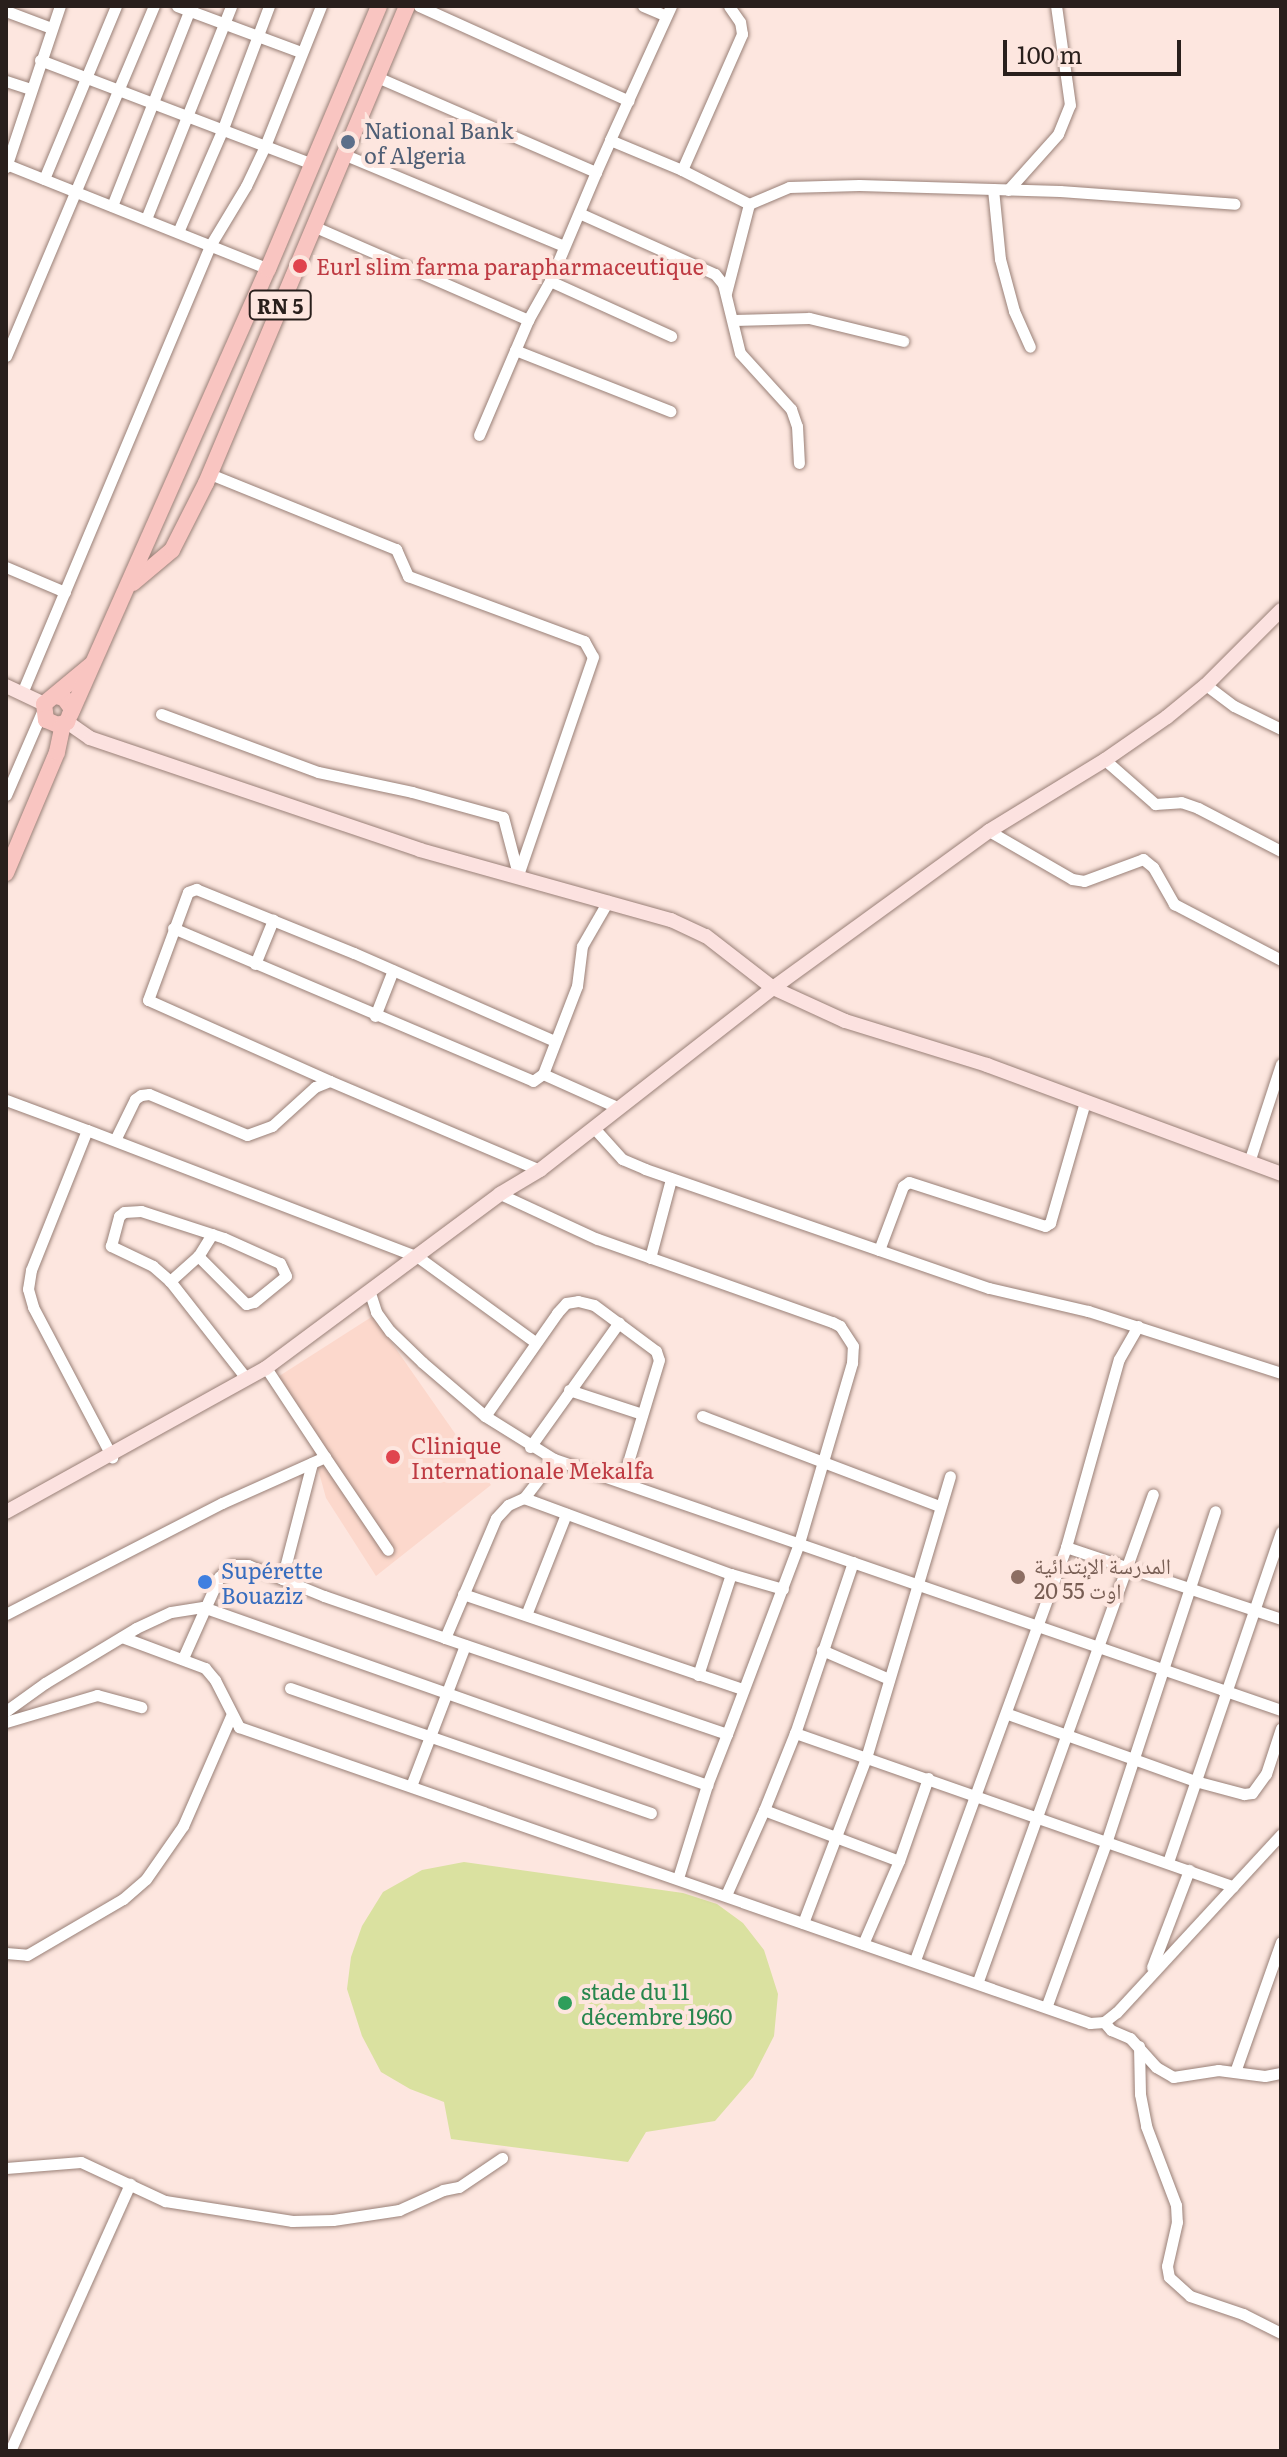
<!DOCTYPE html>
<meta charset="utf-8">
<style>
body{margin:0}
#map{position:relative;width:1287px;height:2457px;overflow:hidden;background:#fde6df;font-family:Literata,"Noto Naskh Arabic",serif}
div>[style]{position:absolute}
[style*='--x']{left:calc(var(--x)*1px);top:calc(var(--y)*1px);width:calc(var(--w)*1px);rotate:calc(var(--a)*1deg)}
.built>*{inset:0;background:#fcd8cc}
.green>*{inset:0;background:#dae1a0}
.roads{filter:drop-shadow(0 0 2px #998077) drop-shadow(0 0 2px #998077)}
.street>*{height:11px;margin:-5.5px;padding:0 5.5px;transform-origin:5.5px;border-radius:5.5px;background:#fff}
.secondary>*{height:14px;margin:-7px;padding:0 7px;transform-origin:7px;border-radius:7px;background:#fce2e0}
.primary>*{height:16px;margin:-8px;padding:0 8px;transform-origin:8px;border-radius:8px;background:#f9c5c1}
.dots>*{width:22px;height:22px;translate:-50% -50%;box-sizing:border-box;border:4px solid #fde6df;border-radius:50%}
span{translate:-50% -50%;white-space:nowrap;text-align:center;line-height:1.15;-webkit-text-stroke:8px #fde6df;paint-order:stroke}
.shield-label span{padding:2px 6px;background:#fde6df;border:2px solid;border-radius:6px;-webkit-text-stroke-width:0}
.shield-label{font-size:20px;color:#291f1c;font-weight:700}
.service-label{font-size:22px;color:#4e5e75}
.left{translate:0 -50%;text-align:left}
.health-label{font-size:22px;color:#be3a42}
.education-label{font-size:22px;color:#785e54}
.shop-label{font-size:22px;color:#366cbe}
.leisure-label{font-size:22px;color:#27864d}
.frame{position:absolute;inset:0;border:8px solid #291f1c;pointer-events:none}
.scale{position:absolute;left:1003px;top:40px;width:178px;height:36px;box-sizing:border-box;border:4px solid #291f1c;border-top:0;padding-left:10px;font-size:24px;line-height:28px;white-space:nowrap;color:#291f1c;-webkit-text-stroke:6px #fde6df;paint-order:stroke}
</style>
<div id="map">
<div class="built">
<div style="clip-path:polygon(373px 1316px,491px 1485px,376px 1576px,326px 1498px,307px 1429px,273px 1380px)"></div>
</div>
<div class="green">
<div style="clip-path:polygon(464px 1862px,683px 1893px,717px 1904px,743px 1923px,764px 1950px,778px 1994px,774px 2036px,753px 2077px,715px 2121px,646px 2132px,628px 2162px,451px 2139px,444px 2102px,410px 2089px,381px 2072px,362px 2036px,347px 1989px,351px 1957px,362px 1926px,383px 1892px,422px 1870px)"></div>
</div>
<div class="roads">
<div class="street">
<div style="--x:177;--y:6;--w:132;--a:20.4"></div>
<div style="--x:419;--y:6;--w:230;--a:24.3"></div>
<div style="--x:643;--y:6;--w:25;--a:23"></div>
<div style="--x:671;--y:6;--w:147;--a:114.5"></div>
<div style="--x:610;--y:140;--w:78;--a:22.6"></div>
<div style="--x:682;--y:170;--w:149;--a:-66.2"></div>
<div style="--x:742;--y:34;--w:12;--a:-99"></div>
<div style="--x:740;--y:22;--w:19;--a:-125"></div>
<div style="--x:6;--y:11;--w:48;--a:20.7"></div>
<div style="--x:40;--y:60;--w:292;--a:20.9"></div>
<div style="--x:377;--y:77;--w:239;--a:23.5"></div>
<div style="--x:596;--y:172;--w:35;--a:-66"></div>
<div style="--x:6;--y:81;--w:25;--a:18"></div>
<div style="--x:343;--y:154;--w:239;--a:22.6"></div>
<div style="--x:6;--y:164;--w:282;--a:21.8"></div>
<div style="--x:6;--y:167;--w:170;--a:-71.5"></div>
<div style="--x:682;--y:170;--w:75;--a:26.9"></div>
<div style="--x:596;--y:172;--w:118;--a:112.9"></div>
<div style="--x:550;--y:281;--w:133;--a:24.4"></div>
<div style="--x:44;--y:179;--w:187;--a:-67.4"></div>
<div style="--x:993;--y:189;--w:70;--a:84.3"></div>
<div style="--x:1000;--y:259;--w:54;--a:74.9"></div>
<div style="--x:1014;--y:311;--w:39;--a:66"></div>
<div style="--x:1008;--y:190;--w:75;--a:-48.2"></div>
<div style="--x:1058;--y:134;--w:31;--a:-68"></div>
<div style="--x:1070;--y:105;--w:100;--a:-98"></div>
<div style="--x:112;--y:206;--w:215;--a:-68.4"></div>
<div style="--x:579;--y:213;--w:149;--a:24.2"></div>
<div style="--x:715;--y:274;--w:13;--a:51"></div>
<div style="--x:723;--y:284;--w:71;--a:76.2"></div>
<div style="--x:740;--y:353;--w:76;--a:47.7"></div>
<div style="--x:791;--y:409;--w:18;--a:71"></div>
<div style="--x:797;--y:426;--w:37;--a:87"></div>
<div style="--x:146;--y:219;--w:229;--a:-68.2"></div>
<div style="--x:313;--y:226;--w:235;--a:23.6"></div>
<div style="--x:178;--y:232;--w:110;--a:-66.5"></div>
<div style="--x:222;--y:131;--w:134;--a:-69.4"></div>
<div style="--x:726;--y:293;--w:92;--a:-75.5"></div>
<div style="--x:749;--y:204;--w:43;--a:-23"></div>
<div style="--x:789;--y:187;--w:70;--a:-1.6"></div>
<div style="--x:859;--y:185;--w:201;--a:1.7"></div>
<div style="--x:1060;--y:191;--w:175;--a:4.2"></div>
<div style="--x:734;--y:320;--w:75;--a:-1.5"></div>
<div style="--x:809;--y:318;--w:97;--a:13.7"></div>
<div style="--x:515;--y:350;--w:167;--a:21.5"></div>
<div style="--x:6;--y:356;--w:380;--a:-67.1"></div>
<div style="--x:479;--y:435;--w:125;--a:-66.9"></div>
<div style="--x:528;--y:320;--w:45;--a:-60.6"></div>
<div style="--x:210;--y:474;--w:201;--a:22"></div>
<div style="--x:396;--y:549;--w:30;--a:66"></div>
<div style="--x:408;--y:576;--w:188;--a:20.3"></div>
<div style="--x:584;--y:641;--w:18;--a:61"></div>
<div style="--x:593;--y:657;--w:231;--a:109"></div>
<div style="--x:6;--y:567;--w:64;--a:23"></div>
<div style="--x:1206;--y:685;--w:35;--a:37"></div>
<div style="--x:1234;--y:706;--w:52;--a:26.1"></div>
<div style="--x:22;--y:693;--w:487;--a:-67.2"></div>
<div style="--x:211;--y:244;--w:68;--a:-58.9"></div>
<div style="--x:246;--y:186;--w:44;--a:-64.6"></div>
<div style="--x:265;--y:146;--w:151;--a:-68.2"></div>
<div style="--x:161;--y:714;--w:167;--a:20.3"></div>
<div style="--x:318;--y:772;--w:96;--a:12"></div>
<div style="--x:412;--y:792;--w:94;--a:15.4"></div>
<div style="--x:503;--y:817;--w:59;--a:75.3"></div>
<div style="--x:1105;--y:760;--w:67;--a:41.3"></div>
<div style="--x:1155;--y:804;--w:26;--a:-4"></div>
<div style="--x:1181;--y:802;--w:18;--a:19"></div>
<div style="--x:1198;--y:808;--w:93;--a:27.4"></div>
<div style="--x:6;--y:795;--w:90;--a:-66.6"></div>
<div style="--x:989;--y:831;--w:96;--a:30"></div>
<div style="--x:1072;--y:879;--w:12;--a:9"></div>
<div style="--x:1084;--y:881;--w:63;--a:-20.4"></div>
<div style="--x:1143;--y:859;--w:13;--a:39"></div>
<div style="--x:1153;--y:867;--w:43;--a:60.4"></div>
<div style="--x:1174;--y:904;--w:121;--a:27.6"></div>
<div style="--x:173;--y:928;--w:391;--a:23"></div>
<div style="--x:533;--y:1081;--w:12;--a:-35"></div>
<div style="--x:543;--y:1074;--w:94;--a:-68.9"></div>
<div style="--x:577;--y:986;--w:40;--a:-82.9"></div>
<div style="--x:582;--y:946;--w:52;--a:-60"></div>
<div style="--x:255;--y:964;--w:48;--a:-67.8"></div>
<div style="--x:375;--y:1016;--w:49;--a:-68.6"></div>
<div style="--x:543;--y:1074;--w:83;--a:24.1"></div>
<div style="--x:330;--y:1081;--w:199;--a:-156"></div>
<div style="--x:148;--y:1000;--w:115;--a:-69.7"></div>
<div style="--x:188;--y:892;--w:9;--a:-21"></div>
<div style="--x:196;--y:889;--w:170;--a:22.1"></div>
<div style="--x:354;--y:953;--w:219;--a:23.7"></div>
<div style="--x:6;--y:1100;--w:86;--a:20.3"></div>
<div style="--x:87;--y:1130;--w:151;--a:111.8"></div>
<div style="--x:31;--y:1270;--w:19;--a:99"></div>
<div style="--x:28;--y:1289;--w:19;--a:74"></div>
<div style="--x:33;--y:1307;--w:170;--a:62.2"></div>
<div style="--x:594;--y:1128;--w:42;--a:47.9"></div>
<div style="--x:622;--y:1159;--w:25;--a:23"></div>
<div style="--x:645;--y:1169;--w:364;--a:19.1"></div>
<div style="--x:989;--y:1288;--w:102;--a:13.1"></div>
<div style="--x:1088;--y:1311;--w:203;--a:17.8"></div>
<div style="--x:87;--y:1130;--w:355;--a:21"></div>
<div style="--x:418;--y:1257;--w:145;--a:36"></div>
<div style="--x:116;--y:1138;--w:43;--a:-64"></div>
<div style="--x:135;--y:1099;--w:7;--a:-34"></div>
<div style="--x:141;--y:1095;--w:8;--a:-7"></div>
<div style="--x:149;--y:1094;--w:106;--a:22.7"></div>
<div style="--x:247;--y:1135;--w:27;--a:-20"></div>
<div style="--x:272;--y:1126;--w:58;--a:-42.2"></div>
<div style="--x:315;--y:1087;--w:16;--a:-22"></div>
<div style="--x:330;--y:1081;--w:228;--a:23"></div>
<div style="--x:1249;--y:1162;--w:103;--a:-71.9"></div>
<div style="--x:212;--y:1234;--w:26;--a:122"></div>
<div style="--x:198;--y:1256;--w:38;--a:138"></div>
<div style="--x:170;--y:1281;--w:123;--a:51.9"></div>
<div style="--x:879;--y:1250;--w:68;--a:-69.4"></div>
<div style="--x:903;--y:1186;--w:7;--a:-34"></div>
<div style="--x:909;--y:1182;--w:143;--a:17.9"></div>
<div style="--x:1045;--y:1226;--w:6;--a:-31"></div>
<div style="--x:1050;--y:1223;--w:126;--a:-73.9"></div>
<div style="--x:650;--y:1258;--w:82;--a:-75.1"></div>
<div style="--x:170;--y:1281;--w:23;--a:-139"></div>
<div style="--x:153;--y:1266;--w:47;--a:-154.5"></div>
<div style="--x:111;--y:1246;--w:31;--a:-75"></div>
<div style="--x:119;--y:1216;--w:6;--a:-39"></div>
<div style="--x:124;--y:1212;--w:17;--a:-3"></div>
<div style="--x:141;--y:1211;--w:87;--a:18"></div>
<div style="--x:224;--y:1238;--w:61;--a:24.1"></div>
<div style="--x:280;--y:1263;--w:14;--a:65"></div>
<div style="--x:286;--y:1276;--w:41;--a:140.9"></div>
<div style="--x:254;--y:1302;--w:8;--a:166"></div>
<div style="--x:246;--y:1304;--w:68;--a:-135"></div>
<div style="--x:370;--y:1293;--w:20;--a:72"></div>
<div style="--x:376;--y:1312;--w:24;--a:54"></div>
<div style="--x:390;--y:1331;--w:45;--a:44.1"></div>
<div style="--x:422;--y:1362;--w:83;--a:40.6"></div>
<div style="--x:485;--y:1416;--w:81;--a:31.9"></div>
<div style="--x:554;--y:1459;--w:769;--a:19.05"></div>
<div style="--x:569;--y:1390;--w:77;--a:18.2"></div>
<div style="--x:485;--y:1416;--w:126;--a:-55"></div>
<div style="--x:557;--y:1313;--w:13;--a:-48"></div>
<div style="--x:566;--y:1303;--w:12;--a:-9"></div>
<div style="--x:578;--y:1301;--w:16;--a:14"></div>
<div style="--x:594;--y:1305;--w:77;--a:36.6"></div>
<div style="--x:656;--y:1351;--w:9;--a:72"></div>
<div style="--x:659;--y:1360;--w:127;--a:106.9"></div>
<div style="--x:702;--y:1416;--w:254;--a:20.8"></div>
<div style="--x:530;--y:1447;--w:153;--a:-54.5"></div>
<div style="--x:325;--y:1457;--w:112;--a:55.9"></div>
<div style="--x:524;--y:1498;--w:221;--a:20.2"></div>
<div style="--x:731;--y:1574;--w:54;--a:16.1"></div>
<div style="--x:1066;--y:1547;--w:227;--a:18.5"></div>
<div style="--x:853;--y:1562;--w:181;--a:108.7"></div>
<div style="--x:795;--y:1733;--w:464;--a:19.3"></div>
<div style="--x:282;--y:1579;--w:120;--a:-75.5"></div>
<div style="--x:463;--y:1594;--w:295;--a:18.8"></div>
<div style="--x:6;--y:1614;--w:243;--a:-27.2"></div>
<div style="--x:222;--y:1503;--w:113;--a:-24.1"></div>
<div style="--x:325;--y:1457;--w:107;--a:-123.5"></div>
<div style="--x:526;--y:1615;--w:109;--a:-68.4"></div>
<div style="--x:122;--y:1637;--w:89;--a:20.5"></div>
<div style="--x:205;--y:1668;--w:16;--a:50"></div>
<div style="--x:215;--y:1680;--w:53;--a:62.9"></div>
<div style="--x:239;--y:1727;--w:901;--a:19.18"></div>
<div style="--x:1090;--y:2023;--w:14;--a:-4"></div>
<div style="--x:1104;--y:2022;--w:16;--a:-38"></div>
<div style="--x:1117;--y:2012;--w:242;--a:-47.3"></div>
<div style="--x:445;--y:1638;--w:298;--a:18.8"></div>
<div style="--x:727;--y:1734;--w:204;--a:-69.3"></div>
<div style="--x:799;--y:1543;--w:188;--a:-73.6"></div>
<div style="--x:852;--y:1363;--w:17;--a:-87"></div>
<div style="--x:853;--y:1346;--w:24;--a:-123"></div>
<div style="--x:840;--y:1326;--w:9;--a:-153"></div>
<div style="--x:832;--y:1322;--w:249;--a:-160.5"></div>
<div style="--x:597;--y:1239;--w:107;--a:-155.1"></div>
<div style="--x:822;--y:1650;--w:73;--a:23.4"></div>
<div style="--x:183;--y:1658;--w:89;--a:-66"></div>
<div style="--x:219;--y:1577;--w:18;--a:-43"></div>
<div style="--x:232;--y:1565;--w:16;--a:0"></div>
<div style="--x:248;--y:1565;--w:82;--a:22.2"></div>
<div style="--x:324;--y:1596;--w:128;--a:19.1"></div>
<div style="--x:445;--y:1638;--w:130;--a:-67"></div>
<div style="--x:496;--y:1518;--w:18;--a:-47"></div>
<div style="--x:508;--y:1505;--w:17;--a:-24"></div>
<div style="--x:524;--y:1498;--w:49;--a:-52.4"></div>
<div style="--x:698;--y:1675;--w:106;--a:-71.9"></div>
<div style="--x:290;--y:1688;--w:382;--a:19.1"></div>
<div style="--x:6;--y:1711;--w:48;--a:-35.7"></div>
<div style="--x:45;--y:1683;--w:106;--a:-31.1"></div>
<div style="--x:136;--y:1628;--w:38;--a:-25"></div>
<div style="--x:171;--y:1612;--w:32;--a:-9"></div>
<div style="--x:203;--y:1607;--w:535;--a:19.45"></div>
<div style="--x:707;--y:1785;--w:97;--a:107.3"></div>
<div style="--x:1008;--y:1714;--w:199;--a:19.7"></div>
<div style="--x:1195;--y:1781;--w:51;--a:14.9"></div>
<div style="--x:1244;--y:1794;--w:8;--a:-7"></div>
<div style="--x:1252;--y:1793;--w:24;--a:-54"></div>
<div style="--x:1266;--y:1774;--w:48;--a:-71.9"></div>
<div style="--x:6;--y:1722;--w:95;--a:-16.5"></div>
<div style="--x:97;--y:1695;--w:46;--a:15.3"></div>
<div style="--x:707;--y:1785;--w:55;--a:-68.6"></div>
<div style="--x:411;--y:1786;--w:151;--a:-69"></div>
<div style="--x:764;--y:1810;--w:83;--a:-68.1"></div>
<div style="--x:1168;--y:1862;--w:349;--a:-71.1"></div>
<div style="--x:726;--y:1895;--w:93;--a:-65.9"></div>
<div style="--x:764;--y:1810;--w:144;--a:20.7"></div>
<div style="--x:803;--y:1923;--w:177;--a:-69.1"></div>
<div style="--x:866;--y:1758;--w:294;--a:-73.4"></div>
<div style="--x:863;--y:1944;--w:90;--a:-66.6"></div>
<div style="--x:899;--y:1861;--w:88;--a:-70.7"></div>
<div style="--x:6;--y:1953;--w:21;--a:5"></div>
<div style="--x:27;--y:1955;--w:111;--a:-30.3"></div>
<div style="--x:123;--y:1899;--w:30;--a:-41"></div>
<div style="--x:146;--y:1879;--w:65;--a:-55.1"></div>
<div style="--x:183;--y:1826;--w:120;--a:-66.4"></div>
<div style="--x:915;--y:1960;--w:440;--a:-69.9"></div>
<div style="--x:1066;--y:1547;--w:195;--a:-74.3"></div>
<div style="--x:1119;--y:1359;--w:38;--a:-60"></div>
<div style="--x:1152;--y:1967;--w:104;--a:-69.1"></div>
<div style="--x:978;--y:1981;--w:517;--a:-70.23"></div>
<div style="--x:1047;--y:2005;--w:176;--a:-70"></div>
<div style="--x:1107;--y:1840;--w:346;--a:-71.8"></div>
<div style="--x:1104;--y:2022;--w:11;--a:49"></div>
<div style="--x:1111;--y:2030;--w:21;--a:23"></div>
<div style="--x:1130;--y:2038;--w:39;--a:48"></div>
<div style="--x:1156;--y:2067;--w:20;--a:30"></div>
<div style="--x:1173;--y:2077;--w:46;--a:-8.8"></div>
<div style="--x:1218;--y:2070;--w:47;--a:7.3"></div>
<div style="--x:1265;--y:2076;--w:16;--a:-11"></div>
<div style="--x:1139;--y:2046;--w:48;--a:88.8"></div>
<div style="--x:1140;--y:2094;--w:33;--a:79"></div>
<div style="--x:1146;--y:2126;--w:85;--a:69.2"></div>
<div style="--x:1176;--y:2205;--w:17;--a:87"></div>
<div style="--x:1177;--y:2222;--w:45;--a:102.8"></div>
<div style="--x:1167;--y:2266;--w:11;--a:80"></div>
<div style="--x:1169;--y:2277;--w:28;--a:42"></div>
<div style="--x:1190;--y:2296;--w:56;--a:18.8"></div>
<div style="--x:1243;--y:2314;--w:42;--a:26.6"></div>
<div style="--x:1235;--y:2072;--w:138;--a:-70.5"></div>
<div style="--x:6;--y:2168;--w:75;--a:-4.6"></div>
<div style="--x:81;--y:2162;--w:93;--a:24.9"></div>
<div style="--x:165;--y:2201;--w:129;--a:8.9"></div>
<div style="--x:292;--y:2221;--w:41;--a:-1.4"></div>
<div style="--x:333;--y:2220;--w:67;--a:-8.6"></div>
<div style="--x:399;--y:2210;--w:48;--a:-24.4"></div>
<div style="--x:443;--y:2190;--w:16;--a:-11"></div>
<div style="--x:459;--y:2187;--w:52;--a:-34"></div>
<div style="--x:10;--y:2451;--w:293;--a:-65.8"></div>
</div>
<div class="secondary">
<div style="--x:6;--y:686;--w:42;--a:25.3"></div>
<div style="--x:67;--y:722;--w:28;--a:35"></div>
<div style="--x:90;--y:738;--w:348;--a:18.7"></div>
<div style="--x:420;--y:850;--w:261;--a:15.6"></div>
<div style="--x:671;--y:920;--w:38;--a:25"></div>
<div style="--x:706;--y:936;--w:85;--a:37.8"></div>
<div style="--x:773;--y:988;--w:267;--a:-36"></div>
<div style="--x:989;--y:831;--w:136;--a:-31.5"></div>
<div style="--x:1105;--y:760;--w:75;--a:-34.7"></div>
<div style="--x:1167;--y:717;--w:50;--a:-39.4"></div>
<div style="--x:1206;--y:685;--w:106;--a:-45"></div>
<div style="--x:6;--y:1512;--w:297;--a:-29"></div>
<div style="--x:266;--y:1368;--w:292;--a:-36.6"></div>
<div style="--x:500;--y:1194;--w:47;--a:-31"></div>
<div style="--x:540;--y:1170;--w:296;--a:-38"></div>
<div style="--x:773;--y:988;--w:79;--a:24.6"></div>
<div style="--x:845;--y:1021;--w:149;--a:17.2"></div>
<div style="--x:987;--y:1065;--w:314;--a:20.3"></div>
</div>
<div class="primary">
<div style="--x:133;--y:583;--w:51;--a:-40.2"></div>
<div style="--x:172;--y:550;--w:75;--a:-63.1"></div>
<div style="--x:206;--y:483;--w:518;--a:-67.15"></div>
<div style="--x:56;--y:696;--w:8;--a:14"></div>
<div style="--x:64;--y:698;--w:14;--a:54"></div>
<div style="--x:72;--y:709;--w:14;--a:111"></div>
<div style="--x:67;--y:722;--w:9;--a:162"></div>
<div style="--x:58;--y:725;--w:13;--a:-157"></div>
<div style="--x:46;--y:720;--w:16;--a:-97"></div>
<div style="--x:44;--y:704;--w:62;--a:-39.8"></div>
<div style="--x:71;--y:713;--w:486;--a:-66.1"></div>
<div style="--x:268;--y:269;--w:285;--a:-67.1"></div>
<div style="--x:6;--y:873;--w:131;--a:-67.1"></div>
<div style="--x:57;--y:752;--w:29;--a:-78"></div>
</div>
</div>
<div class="dots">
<div style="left:348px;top:142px;background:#5c6f8a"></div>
<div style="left:300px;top:266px;background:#e0444e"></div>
<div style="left:393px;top:1457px;background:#e0444e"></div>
<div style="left:1018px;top:1577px;background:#8d6e63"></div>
<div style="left:205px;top:1582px;background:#3f7fe0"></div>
<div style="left:565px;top:2003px;background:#2e9e5b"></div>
</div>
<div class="shield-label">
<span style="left:280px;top:305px">RN 5</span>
</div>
<div class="service-label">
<span class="left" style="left:364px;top:142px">National Bank<br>of Algeria</span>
</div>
<div class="health-label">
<span class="left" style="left:316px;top:266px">Eurl slim farma parapharmaceutique</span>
<span class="left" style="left:411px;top:1457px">Clinique<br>Internationale Mekalfa</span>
</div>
<div class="education-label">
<span class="left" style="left:1034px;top:1577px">المدرسة الإبتدائية<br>20 اوت 55</span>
</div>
<div class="shop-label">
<span class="left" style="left:221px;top:1582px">Supérette<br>Bouaziz</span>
</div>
<div class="leisure-label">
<span class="left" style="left:581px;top:2003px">stade du 11<br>décembre 1960</span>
</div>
<div class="frame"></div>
<div class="scale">100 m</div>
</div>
